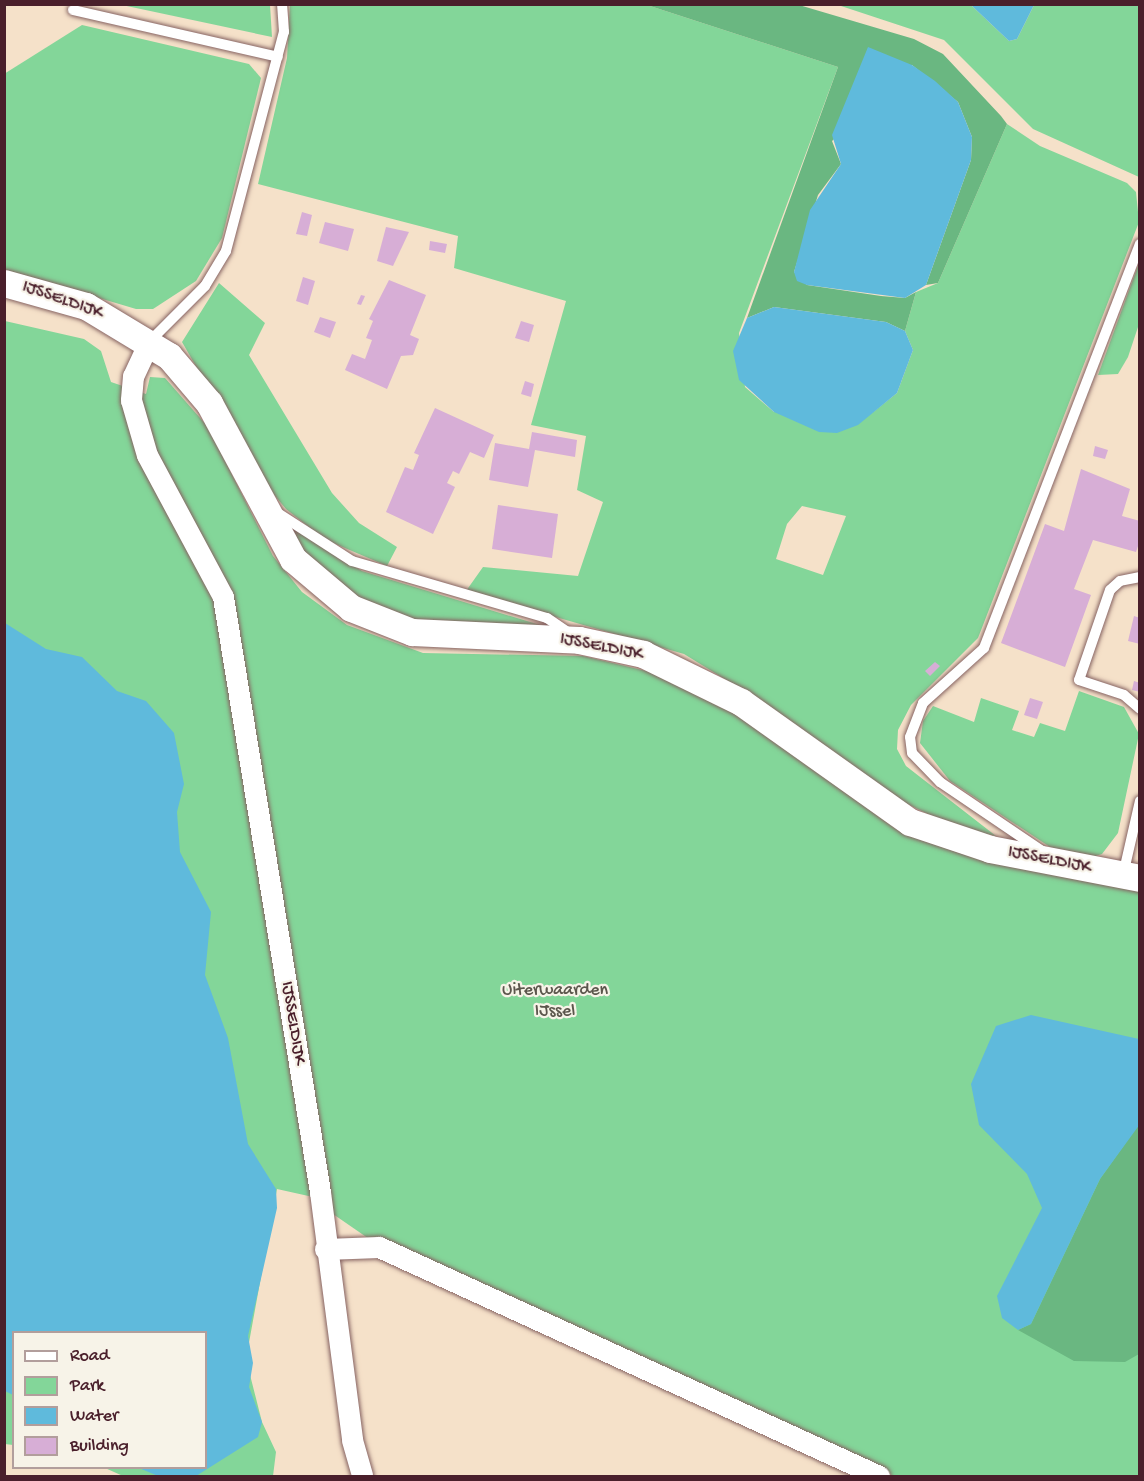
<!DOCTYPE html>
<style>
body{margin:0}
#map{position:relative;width:1144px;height:1481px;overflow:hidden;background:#f5e1c9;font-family:"Gochi Hand",sans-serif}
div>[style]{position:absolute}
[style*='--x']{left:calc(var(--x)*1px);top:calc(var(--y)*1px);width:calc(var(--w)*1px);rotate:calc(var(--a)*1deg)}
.green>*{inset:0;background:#83d699}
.forest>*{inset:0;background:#6ab781}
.water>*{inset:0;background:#5fbadc}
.building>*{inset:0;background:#d7aed6}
.roads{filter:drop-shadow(0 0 2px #866362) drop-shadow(0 0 2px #866362)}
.service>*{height:10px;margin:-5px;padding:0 5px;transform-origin:5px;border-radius:5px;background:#fff}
.minor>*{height:21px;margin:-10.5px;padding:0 10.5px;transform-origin:10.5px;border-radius:10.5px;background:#fff}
.tertiary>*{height:27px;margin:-13.5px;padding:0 13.5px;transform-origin:13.5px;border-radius:13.5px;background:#fff}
span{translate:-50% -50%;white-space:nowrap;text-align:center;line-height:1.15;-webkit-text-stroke:4.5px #f7f3e8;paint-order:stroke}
.street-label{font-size:18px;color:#4a1f2b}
.park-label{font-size:18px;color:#5b564c}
.frame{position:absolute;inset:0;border:6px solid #4a1f2b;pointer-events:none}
.legend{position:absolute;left:12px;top:1331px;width:195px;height:138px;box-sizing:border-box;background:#f7f3e8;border:2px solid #b29e9c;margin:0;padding:8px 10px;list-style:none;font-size:18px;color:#4a1f2b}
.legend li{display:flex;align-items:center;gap:12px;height:30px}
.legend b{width:30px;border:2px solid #b29e9c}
</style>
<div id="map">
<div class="green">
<div style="clip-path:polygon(122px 5px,270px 5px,272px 37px)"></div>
<div style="clip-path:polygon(evenodd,290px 5px,647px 5px,838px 67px,739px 333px,745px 387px,774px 412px,872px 413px,897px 393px,913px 350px,905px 331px,916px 292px,938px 283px,1007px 124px,1040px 146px,1127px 183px,1136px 192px,1139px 222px,978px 638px,911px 705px,898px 730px,897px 749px,906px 766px,996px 836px,957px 828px,895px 798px,767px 705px,684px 654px,466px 591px,483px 567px,578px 576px,603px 502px,577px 490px,586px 436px,531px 425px,566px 301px,454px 268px,458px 236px,258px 184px,287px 58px,290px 5px,802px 506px,846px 516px,823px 575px,776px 559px,787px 524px,802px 506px)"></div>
<div style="clip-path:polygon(838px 5px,971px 5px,1009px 41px,1017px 39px,1034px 5px,1139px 5px,1139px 177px,1033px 129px,944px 40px)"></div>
<div style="clip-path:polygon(82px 25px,249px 64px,261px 78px,222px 238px,196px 281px,153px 309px,136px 309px,5px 270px,4px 74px)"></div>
<div style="clip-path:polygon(1139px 263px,1139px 324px,1128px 357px,1118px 374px,1098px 375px)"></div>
<div style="clip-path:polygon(219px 283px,265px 323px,249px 355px,332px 493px,359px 523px,397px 547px,387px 566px,324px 539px,286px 509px,261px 479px,182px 342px)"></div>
<div style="clip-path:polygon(5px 321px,84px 339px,101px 351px,111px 382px,146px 394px,150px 377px,165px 378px,208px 427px,273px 556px,302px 592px,347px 625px,423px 653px,583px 656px,655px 673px,722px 704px,896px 829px,988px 861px,1139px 891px,1139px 1476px,894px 1476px,375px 1243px,333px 1214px,331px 1201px,277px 1189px,246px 1359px,262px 1422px,276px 1452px,273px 1476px,123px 1476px,105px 1468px,206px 1468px,206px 1332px,14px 1332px,13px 1445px,5px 1444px)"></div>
<div style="clip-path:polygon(285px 523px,362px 571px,540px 625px,427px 624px,360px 600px,304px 555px)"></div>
<div style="clip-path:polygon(1079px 691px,1124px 707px,1139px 734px,1118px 833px,1102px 854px,1089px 858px,1053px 849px,950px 781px,920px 743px,923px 721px,933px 706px,974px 722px,981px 698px,1019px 711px,1012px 730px,1034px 737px,1040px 723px,1065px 731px)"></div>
</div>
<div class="forest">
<div style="clip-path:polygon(647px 5px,799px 5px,914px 39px,943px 54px,1001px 116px,1007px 124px,938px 283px,926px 285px,971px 160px,972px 137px,958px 102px,912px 65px,832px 141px,841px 164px,818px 195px,794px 272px,807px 285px,881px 296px,905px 298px,916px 292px,905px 331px,886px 322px,774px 307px,747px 318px,838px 67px)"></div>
<div style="clip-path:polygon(1139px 1124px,1139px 1354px,1125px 1362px,1074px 1361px,1018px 1330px,1031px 1324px,1100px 1179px)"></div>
</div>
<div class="water">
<div style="clip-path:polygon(971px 5px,971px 4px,1034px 5px,1017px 39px,1009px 41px)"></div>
<div style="clip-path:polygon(868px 47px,912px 65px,935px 81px,958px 102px,972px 137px,971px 160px,926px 285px,905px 298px,807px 285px,797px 281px,794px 272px,810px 210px,841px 164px,832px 135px)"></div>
<div style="clip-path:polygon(774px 307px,886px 322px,905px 331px,913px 350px,897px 393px,858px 425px,837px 433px,819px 432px,774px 412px,739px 380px,733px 351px,747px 318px)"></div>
<div style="clip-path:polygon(5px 623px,46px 649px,82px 657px,117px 691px,146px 701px,174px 733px,184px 784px,177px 812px,180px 852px,211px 912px,205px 975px,228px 1038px,248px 1144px,276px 1189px,277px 1208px,248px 1336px,253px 1363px,249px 1387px,262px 1422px,258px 1437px,196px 1476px,158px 1476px,139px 1468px,206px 1468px,206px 1332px,14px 1332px,13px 1395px,5px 1391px)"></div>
<div style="clip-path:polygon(1031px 1015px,1139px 1039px,1140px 1124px,1100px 1179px,1031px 1324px,1018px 1330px,1002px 1318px,997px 1296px,1042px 1208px,1027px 1174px,979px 1125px,971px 1084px,996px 1026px)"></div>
</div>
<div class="building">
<div style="clip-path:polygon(302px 212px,312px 215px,307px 236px,296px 234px)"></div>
<div style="clip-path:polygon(325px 222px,354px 229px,348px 251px,319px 243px)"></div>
<div style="clip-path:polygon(386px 227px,409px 232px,393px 266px,377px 261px)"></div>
<div style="clip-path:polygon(430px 241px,447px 244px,445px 253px,429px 250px)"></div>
<div style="clip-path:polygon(303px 277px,315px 281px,308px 305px,296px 301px)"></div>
<div style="clip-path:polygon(389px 280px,426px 295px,410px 335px,419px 339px,413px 355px,401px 356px,387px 389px,345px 370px,352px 354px,365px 359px,372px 340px,366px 338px,373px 321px,369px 319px)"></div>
<div style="clip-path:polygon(361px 295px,365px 296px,361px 305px,357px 304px)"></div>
<div style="clip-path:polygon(320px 317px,336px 322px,330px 338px,314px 332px)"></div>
<div style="clip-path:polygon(521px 321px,534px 325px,529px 342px,515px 338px)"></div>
<div style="clip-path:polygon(525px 381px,534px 384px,531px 397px,521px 394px)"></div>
<div style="clip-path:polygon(435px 408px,494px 435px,484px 458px,470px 452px,459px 474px,453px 471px,447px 483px,455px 487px,433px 534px,386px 512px,405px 467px,413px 470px,419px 455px,414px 453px)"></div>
<div style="clip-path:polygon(532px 432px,577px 440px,575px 457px,535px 450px,528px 487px,489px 480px,495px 443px,529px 449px)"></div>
<div style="clip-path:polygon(1095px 446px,1108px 450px,1105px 459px,1093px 456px)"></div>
<div style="clip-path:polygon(1081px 469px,1130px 489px,1122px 516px,1140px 521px,1140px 540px,1136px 552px,1093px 540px,1074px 589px,1091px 595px,1065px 667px,1001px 643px,1045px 524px,1064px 531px)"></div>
<div style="clip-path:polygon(498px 505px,558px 514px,552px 558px,492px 549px)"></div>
<div style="clip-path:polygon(1134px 616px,1140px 618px,1140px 644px,1128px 641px)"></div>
<div style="clip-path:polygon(935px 662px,940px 666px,930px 676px,925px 671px)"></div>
<div style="clip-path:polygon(1134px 681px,1140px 683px,1140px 692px,1132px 690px)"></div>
<div style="clip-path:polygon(1030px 698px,1043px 702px,1037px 719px,1024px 715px)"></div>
</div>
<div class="roads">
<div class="service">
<div style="--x:73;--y:10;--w:210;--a:12.9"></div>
<div style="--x:149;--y:342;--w:79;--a:-45"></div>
<div style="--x:205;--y:286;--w:41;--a:-59"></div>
<div style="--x:226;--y:251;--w:227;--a:-75.2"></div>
<div style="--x:284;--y:32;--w:28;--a:-94"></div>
<div style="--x:276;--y:512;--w:90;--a:32.8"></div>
<div style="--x:352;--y:561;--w:203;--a:16.3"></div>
<div style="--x:547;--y:618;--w:27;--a:34"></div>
<div style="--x:1140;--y:577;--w:20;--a:169"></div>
<div style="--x:1120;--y:581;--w:13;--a:138"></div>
<div style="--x:1110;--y:590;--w:95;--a:109"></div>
<div style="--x:1079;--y:680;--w:47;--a:18.4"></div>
<div style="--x:1124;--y:695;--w:21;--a:41"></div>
<div style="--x:1042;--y:851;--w:123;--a:-145.9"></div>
<div style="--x:940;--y:782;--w:40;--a:-134"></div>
<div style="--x:912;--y:753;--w:16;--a:-97"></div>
<div style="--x:910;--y:737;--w:36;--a:-69"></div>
<div style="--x:923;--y:703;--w:82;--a:-42"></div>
<div style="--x:984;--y:648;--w:433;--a:-68.9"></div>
<div style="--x:1123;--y:875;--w:76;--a:-77.1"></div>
</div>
<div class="minor">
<div style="--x:149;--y:342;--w:38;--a:115"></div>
<div style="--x:133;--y:376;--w:24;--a:95"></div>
<div style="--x:131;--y:400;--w:57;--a:73.8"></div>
<div style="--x:147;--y:455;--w:161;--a:61.8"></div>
<div style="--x:223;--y:597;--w:603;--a:80.74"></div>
<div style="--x:320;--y:1192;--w:250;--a:82.6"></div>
<div style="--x:352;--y:1440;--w:37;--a:74"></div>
<div style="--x:325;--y:1249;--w:54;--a:-2.1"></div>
<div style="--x:379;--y:1247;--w:550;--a:24.61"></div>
</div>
<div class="tertiary">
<div style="--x:4;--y:283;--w:85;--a:15.7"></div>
<div style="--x:86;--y:306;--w:97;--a:31.1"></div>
<div style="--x:169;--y:356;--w:62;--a:49.6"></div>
<div style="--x:209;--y:403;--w:177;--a:61.7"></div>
<div style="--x:293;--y:559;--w:76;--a:40.2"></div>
<div style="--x:351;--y:608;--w:66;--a:21.5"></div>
<div style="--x:412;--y:632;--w:167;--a:2.7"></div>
<div style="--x:579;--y:640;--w:66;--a:12.3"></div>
<div style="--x:643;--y:654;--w:109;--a:26.1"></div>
<div style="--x:741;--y:702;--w:207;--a:35.4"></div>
<div style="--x:910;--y:822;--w:84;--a:18.6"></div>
<div style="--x:990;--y:849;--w:153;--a:10.9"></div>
</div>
</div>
<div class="street-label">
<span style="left:62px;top:301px;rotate:19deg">IJSSELDIJK</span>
<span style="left:601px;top:648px;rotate:11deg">IJSSELDIJK</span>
<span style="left:1049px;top:861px;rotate:11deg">IJSSELDIJK</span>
<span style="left:292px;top:1023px;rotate:81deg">IJSSELDIJK</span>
</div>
<div class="park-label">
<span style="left:555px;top:1002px">Uiterwaarden<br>IJssel</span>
</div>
<div class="frame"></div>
<ul class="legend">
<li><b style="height:8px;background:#fff"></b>Road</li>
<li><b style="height:16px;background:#83d699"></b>Park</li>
<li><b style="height:16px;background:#5fbadc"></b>Water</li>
<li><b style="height:16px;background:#d7aed6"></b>Building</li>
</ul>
</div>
